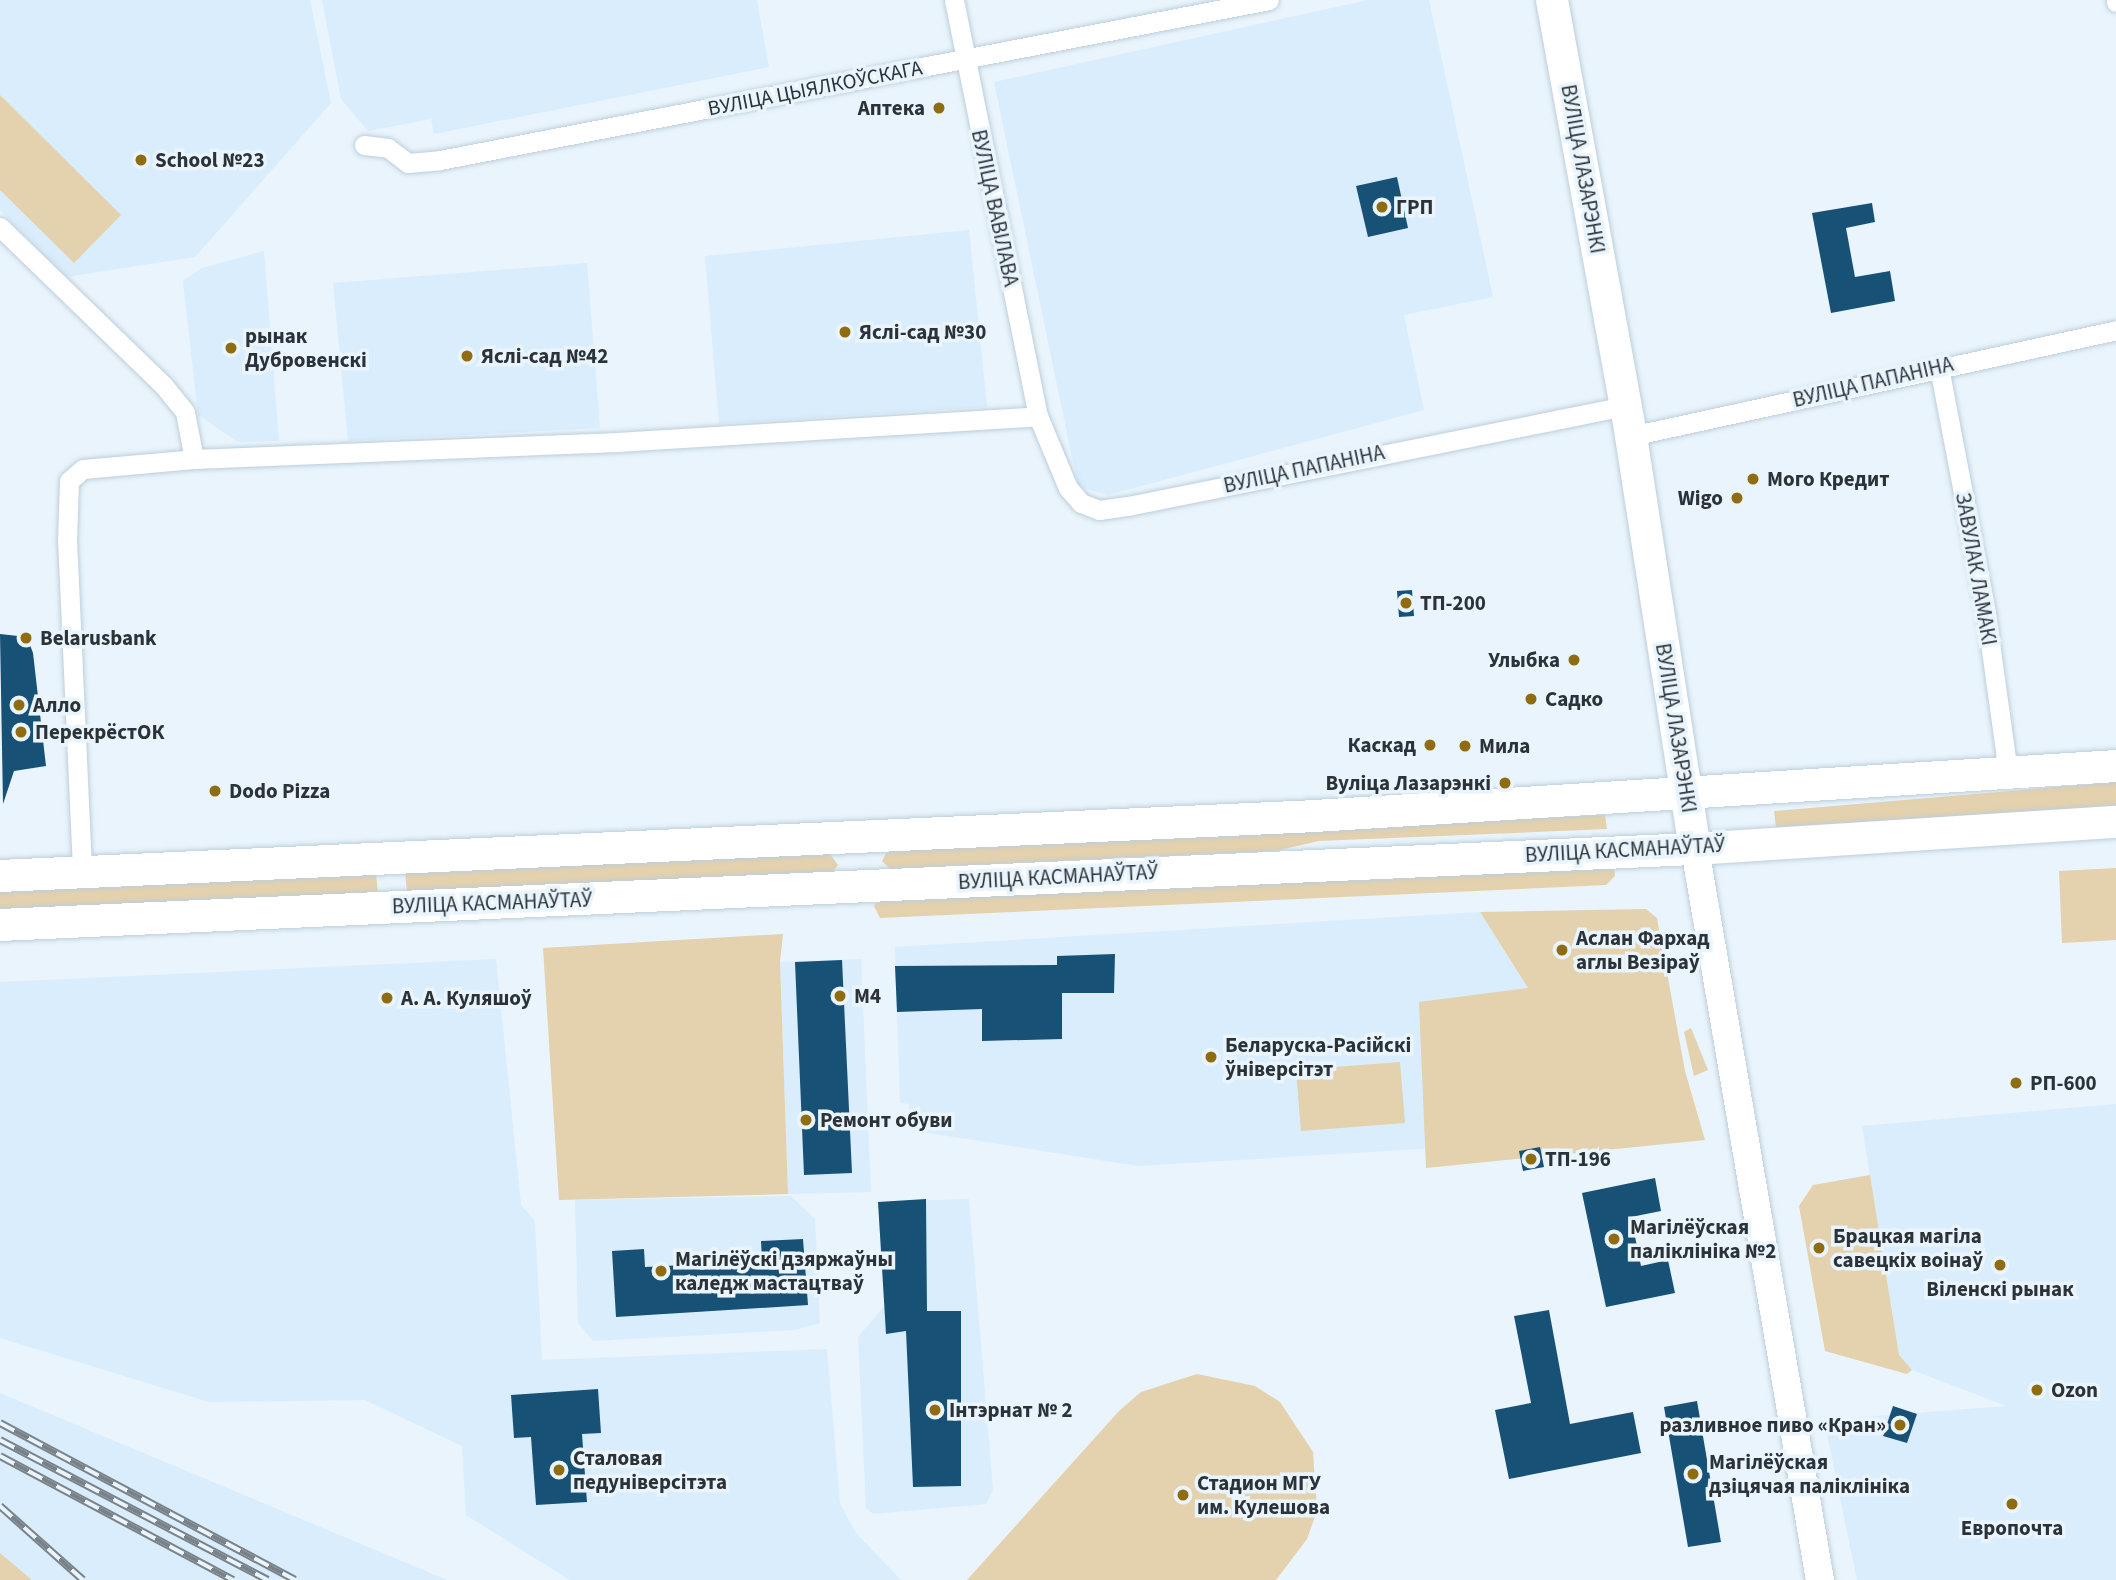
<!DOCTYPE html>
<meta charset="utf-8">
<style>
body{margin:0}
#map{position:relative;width:2116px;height:1580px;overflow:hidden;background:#e9f4fc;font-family:"Source Sans 3",sans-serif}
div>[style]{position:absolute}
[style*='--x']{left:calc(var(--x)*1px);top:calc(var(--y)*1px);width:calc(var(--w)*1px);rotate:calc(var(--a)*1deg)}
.built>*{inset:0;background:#d9edfc}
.green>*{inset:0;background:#e4d1ad}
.building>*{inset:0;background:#175175}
.roads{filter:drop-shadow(0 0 2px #bccedb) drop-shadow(0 0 2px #bccedb)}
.minor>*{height:19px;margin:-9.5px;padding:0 9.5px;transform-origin:9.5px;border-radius:9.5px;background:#fff}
.secondary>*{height:28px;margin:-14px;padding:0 14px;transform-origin:14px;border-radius:14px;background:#fff}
.primary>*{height:32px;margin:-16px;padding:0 16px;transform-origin:16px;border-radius:16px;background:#fff}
.rail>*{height:8px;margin-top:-4px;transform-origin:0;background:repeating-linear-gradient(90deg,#e9f4fc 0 16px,#7a8289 0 32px);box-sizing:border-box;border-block:2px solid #7a8289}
.dots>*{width:19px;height:19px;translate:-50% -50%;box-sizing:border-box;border:4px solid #e9f4fc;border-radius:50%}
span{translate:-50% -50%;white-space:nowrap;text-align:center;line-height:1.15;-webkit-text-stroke:7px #e9f4fc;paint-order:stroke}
.street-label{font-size:21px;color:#2c3338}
.poi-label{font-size:21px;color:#2c3338;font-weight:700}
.right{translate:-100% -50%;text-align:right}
.left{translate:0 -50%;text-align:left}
</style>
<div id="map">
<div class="built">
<div style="clip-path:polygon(0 0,310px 0,331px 103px,195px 257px,66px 277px,0 210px)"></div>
<div style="clip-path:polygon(322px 0,757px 0,769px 67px,434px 134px,431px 119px,368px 131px,341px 99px)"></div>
<div style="clip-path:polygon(1368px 0,1429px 0,1493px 297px,1404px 315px,1424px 410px,1108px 495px,1078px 486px,994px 82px)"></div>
<div style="clip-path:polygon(969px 230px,987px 407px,719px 424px,705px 256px)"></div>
<div style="clip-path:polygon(264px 251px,279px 441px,238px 442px,198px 415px,183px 281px,202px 268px)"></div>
<div style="clip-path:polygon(587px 263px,600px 428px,348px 441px,333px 283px)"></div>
<div style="clip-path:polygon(1480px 912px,1528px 988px,1519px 1143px,1138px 1166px,910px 1130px,909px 1104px,900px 1103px,895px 947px)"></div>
<div style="clip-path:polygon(496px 959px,521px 1205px,535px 1221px,542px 1360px,827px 1349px,840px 1504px,856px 1533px,901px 1580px,570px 1580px,466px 1515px,462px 1446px,365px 1400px,209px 1402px,0 1338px,0 982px)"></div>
<div style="clip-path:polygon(861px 959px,871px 1192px,788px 1194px,780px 962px)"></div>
<div style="clip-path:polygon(2116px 1104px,2116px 1580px,1857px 1580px,1824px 1420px,2007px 1406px,1912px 1370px,1899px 1355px,1862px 1126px)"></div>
<div style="clip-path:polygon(791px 1196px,815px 1219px,820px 1323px,795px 1330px,593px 1341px,578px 1323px,575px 1200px)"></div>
<div style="clip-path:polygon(969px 1199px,993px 1490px,986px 1504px,873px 1514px,866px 1508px,858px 1337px,886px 1304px,878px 1202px)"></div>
<div style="clip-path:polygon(0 1393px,447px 1580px,32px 1580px,0 1553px)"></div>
</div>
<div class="green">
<div style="clip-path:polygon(0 95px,121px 215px,74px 263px,0 190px)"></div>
<div style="clip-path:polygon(2116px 782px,2116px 807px,1776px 827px,1774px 811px)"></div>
<div style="clip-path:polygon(1605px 815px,1607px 829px,1319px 841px,1275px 851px,890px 869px,882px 861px,889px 848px)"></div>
<div style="clip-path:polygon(829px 853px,838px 865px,832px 873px,407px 892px,405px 872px)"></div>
<div style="clip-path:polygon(1614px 865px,1615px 876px,1606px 885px,880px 918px,874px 906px,880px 898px)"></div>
<div style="clip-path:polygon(2116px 868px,2116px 940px,2062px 943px,2059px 871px)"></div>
<div style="clip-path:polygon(376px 874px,378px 894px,0 909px,0 892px)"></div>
<div style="clip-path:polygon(1646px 909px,1657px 918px,1685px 1071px,1705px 1140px,1426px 1168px,1419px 1002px,1528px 988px,1480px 912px)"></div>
<div style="clip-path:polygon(783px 934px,780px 962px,788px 1194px,559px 1200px,543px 948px)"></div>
<div style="clip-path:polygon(1691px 1028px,1708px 1070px,1694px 1076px,1684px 1032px)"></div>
<div style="clip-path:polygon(1400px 1062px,1405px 1123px,1301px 1131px,1296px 1070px)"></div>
<div style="clip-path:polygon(1870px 1175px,1899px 1355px,1912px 1370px,1907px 1374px,1825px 1351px,1799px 1206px,1813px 1185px)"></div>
<div style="clip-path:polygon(1197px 1374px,1255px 1386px,1280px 1402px,1313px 1452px,1317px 1511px,1307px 1539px,1276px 1580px,967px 1580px,1119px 1411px,1141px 1392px)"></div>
<div style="clip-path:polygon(0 1553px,32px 1580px,0 1580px)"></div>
</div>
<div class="building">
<div style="clip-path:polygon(1397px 177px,1408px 228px,1368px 237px,1356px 186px)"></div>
<div style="clip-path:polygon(1872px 203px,1875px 222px,1846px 228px,1855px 277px,1890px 271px,1895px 301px,1831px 313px,1812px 213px)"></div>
<div style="clip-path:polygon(1412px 590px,1414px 616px,1399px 617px,1397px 591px)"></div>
<div style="clip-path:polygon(0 634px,27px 637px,33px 653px,46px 766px,14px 771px,3px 804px)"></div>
<div style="clip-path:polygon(1115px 954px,1114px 993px,1062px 993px,1062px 1039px,982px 1041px,982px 1009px,897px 1012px,895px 966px,1057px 965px,1057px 956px)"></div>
<div style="clip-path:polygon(842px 960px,852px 1173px,804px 1175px,795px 962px)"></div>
<div style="clip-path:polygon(1540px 1147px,1544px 1167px,1523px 1171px,1519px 1151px)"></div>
<div style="clip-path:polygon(1655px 1178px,1661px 1211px,1631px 1217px,1641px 1266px,1668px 1260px,1675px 1293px,1606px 1307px,1582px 1193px)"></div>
<div style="clip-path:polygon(926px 1199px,927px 1311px,961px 1311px,961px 1486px,913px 1487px,906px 1331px,886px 1334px,878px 1202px)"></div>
<div style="clip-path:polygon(803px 1239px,808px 1305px,616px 1317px,612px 1251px,644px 1249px,645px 1267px,703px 1264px,762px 1260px,761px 1241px)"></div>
<div style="clip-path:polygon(1549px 1310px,1570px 1424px,1633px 1412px,1641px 1453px,1509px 1479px,1495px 1410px,1531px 1403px,1514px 1316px)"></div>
<div style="clip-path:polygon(598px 1389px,601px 1433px,582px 1434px,587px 1502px,536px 1505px,531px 1437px,514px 1438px,511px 1395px)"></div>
<div style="clip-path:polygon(1697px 1401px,1721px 1542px,1688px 1547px,1664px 1407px)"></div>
<div style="clip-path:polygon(1893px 1406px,1917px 1414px,1907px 1443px,1883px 1436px)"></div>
</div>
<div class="roads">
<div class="minor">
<div style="--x:954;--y:0;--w:424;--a:78.6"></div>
<div style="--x:1038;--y:416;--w:78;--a:67.4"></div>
<div style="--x:1068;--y:488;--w:20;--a:49"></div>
<div style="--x:1081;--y:503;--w:19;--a:21"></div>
<div style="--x:1099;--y:510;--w:29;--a:-8"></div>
<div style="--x:1128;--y:506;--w:507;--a:-11.38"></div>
<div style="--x:2116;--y:0;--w:2;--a:90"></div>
<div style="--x:364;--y:145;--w:24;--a:7"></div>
<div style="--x:388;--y:148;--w:25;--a:37"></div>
<div style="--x:408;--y:163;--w:32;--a:-5"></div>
<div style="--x:440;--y:160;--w:844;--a:-10.92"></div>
<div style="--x:0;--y:227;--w:228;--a:44.1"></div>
<div style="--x:164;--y:386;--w:33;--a:51"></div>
<div style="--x:185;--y:412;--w:48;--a:79.2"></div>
<div style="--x:1939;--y:367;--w:251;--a:79.2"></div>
<div style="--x:1986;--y:614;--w:160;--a:82.1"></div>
<div style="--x:1631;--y:436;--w:496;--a:-12.3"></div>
<div style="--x:82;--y:869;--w:328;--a:-92.6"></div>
<div style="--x:67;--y:541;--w:60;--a:-88.1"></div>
<div style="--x:69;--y:481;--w:18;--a:-41"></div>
<div style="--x:83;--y:469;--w:111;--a:-5.1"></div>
<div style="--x:194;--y:459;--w:424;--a:-2.3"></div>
<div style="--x:618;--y:442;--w:421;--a:-3.5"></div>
</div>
<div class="secondary">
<div style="--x:1695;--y:849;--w:742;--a:80.3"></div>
</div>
<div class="primary">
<div style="--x:1552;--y:0;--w:443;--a:79.7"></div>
<div style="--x:1631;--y:436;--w:418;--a:81.2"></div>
<div style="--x:0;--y:876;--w:1316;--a:-2.61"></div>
<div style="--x:1315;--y:816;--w:803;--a:-3.57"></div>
<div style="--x:0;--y:925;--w:1697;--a:-2.57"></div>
<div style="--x:1695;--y:849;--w:422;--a:-3.7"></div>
</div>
</div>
<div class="rail">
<div style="--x:0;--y:1423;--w:334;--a:28"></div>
<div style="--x:0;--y:1440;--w:302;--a:27.6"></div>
<div style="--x:0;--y:1456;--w:264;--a:28"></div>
<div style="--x:0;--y:1506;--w:111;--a:41.7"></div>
</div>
<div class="dots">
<div style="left:939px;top:108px;background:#906c11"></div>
<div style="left:141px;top:160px;background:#906c11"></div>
<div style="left:1382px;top:207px;background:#906c11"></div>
<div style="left:845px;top:332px;background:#906c11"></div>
<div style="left:231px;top:348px;background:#906c11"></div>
<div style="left:467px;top:356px;background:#906c11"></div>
<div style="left:1753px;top:479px;background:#906c11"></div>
<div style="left:1737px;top:498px;background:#906c11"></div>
<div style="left:1406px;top:603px;background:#906c11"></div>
<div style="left:26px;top:638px;background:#906c11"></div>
<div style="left:1574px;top:660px;background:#906c11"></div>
<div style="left:1531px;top:699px;background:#906c11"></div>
<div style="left:19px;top:705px;background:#906c11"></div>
<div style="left:21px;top:732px;background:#906c11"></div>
<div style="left:1430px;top:745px;background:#906c11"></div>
<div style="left:1465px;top:746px;background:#906c11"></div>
<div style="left:1505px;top:783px;background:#906c11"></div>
<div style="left:215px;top:791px;background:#906c11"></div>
<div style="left:1562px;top:950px;background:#906c11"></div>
<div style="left:840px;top:996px;background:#906c11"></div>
<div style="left:387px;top:998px;background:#906c11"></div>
<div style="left:1211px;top:1057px;background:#906c11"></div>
<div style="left:2016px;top:1083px;background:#906c11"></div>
<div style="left:806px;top:1120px;background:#906c11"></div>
<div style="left:1531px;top:1159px;background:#906c11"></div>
<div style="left:1614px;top:1239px;background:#906c11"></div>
<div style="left:1819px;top:1248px;background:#906c11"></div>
<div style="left:2000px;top:1265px;background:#906c11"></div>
<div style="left:661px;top:1271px;background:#906c11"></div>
<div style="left:2037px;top:1390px;background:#906c11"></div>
<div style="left:935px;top:1410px;background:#906c11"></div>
<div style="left:1900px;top:1425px;background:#906c11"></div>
<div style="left:559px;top:1470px;background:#906c11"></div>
<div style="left:1693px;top:1474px;background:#906c11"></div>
<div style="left:1183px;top:1495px;background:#906c11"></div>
<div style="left:2012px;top:1504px;background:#906c11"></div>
</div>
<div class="street-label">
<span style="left:815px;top:88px;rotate:-11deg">ВУЛІЦА ЦЫЯЛКОЎСКАГА</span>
<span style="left:1583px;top:169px;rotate:80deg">ВУЛІЦА ЛАЗАРЭНКІ</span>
<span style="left:995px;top:208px;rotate:78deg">ВУЛІЦА ВАВІЛАВА</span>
<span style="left:1873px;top:382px;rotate:-13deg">ВУЛІЦА ПАПАНІНА</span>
<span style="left:1304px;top:469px;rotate:-12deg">ВУЛІЦА ПАПАНІНА</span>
<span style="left:1976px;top:569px;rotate:80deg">ЗАВУЛАК ЛАМАКІ</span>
<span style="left:1676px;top:728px;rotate:81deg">ВУЛІЦА ЛАЗАРЭНКІ</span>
<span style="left:1625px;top:850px;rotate:-3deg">ВУЛІЦА КАСМАНАЎТАЎ</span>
<span style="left:1058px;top:877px;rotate:-3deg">ВУЛІЦА КАСМАНАЎТАЎ</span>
<span style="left:492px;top:903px;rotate:-2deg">ВУЛІЦА КАСМАНАЎТАЎ</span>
</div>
<div class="poi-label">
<span class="right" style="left:925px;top:108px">Аптека</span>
<span class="left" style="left:155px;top:160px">School №23</span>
<span class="left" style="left:1396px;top:207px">ГРП</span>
<span class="left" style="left:859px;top:332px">Яслі-сад №30</span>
<span class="left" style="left:245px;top:348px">рынак<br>Дубровенскі</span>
<span class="left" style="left:481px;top:356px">Яслі-сад №42</span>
<span class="left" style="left:1767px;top:479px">Мого Кредит</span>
<span class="right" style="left:1723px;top:498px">Wigo</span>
<span class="left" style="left:1420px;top:603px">ТП-200</span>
<span class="left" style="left:40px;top:638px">Belarusbank</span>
<span class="right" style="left:1560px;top:660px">Улыбка</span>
<span class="left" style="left:1545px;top:699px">Садко</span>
<span class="left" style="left:33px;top:705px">Алло</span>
<span class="left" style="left:35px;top:732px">ПерекрёстОК</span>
<span class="right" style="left:1416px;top:745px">Каскад</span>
<span class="left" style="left:1479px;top:746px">Мила</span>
<span class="right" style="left:1491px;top:783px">Вуліца Лазарэнкі</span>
<span class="left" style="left:229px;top:791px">Dodo Pizza</span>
<span class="left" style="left:1576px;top:950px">Аслан Фархад<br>аглы Везіраў</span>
<span class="left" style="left:854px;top:996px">M4</span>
<span class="left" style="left:401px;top:998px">А. А. Куляшоў</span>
<span class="left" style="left:1225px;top:1057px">Беларуска-Расійскі<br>ўніверсітэт</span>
<span class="left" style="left:2030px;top:1083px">РП-600</span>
<span class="left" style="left:820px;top:1120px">Ремонт обуви</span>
<span class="left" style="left:1545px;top:1159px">ТП-196</span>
<span class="left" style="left:1630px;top:1239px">Магілёўская<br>паліклініка №2</span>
<span class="left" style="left:1833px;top:1248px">Брацкая магіла<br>савецкіх воінаў</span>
<span class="left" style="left:675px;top:1271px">Магілёўскі дзяржаўны<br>каледж мастацтваў</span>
<span style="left:2000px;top:1289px">Віленскі рынак</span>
<span class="left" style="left:2051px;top:1390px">Ozon</span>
<span class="left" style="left:949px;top:1410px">Інтэрнат № 2</span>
<span class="right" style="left:1886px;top:1425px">разливное пиво «Кран»</span>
<span class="left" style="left:573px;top:1470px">Сталовая<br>педуніверсітэта</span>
<span class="left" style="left:1709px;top:1474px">Магілёўская<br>дзіцячая паліклініка</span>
<span class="left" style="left:1197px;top:1495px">Стадион МГУ<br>им. Кулешова</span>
<span style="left:2012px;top:1528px">Европочта</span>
</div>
</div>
